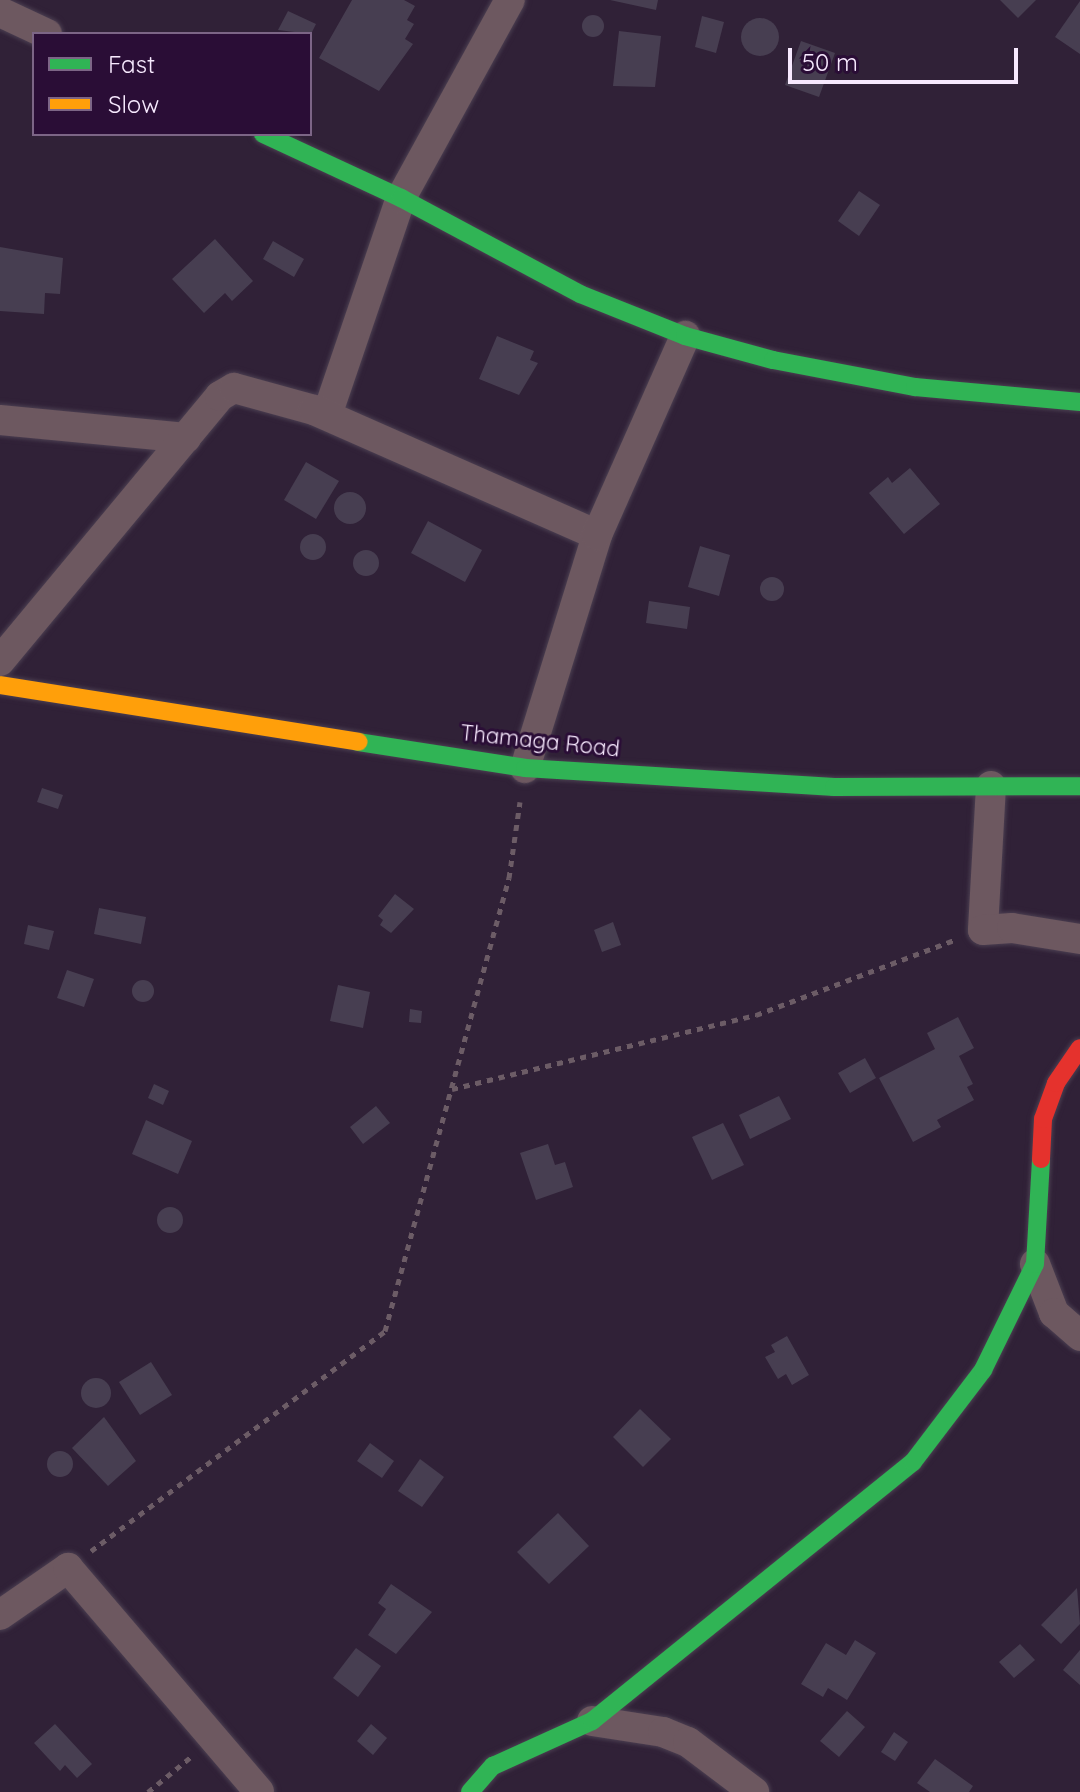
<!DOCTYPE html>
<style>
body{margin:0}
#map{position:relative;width:1080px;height:1792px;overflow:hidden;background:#302137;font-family:Quicksand,sans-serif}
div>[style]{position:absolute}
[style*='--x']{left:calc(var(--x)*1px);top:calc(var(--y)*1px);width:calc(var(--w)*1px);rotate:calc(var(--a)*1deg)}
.building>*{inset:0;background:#473e51}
.round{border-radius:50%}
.path>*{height:5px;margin-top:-2.5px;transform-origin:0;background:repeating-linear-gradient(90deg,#6c5c66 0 6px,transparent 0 12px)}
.roads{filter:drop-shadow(0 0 2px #4b3f51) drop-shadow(0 0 2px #4b3f51)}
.street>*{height:30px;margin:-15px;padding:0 15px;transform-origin:15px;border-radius:15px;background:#6d5860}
.fast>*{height:18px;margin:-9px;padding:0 9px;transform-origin:9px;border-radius:9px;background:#30b455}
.slow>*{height:18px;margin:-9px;padding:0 9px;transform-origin:9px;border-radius:9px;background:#ff9f0a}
.jam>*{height:18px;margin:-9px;padding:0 9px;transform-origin:9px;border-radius:9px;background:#e5322d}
span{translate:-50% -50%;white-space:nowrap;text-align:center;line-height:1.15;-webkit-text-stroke:6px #2a0d36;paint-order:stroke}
.street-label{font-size:22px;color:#f7e9fe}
.legend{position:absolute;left:32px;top:32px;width:280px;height:104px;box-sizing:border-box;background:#2a0d36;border:2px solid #7c6586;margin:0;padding:10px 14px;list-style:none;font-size:24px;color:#f7e9fe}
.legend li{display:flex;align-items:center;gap:16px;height:40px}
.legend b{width:40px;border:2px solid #7c6586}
.scale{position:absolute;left:788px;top:48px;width:230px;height:36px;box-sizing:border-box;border:4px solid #f7e9fe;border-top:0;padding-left:10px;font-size:24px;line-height:28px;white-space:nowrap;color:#f7e9fe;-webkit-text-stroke:6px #2a0d36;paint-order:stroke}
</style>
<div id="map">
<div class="building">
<div style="clip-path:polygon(352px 0,404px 0,415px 6px,407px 20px,414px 24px,405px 39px,413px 44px,379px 91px,319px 58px)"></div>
<div style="clip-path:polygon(610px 0,658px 0,656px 10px)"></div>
<div style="clip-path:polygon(1000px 0,1036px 0,1018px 18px)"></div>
<div style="clip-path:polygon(1080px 1px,1080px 54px,1055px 37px)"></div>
<div style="clip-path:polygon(288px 11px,316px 24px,311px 34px,278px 30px)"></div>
<div class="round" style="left:582px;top:15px;width:22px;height:22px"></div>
<div style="clip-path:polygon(702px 16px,724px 22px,716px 53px,695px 47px)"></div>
<div class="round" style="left:741px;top:18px;width:38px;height:38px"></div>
<div style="clip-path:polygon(619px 31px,661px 36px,655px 87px,613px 86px)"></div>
<div style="clip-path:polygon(801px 41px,835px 53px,819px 97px,785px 85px)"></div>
<div style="clip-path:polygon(859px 191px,880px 205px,859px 236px,838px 221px)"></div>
<div style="clip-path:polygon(215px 239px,253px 281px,232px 301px,225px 293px,204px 313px,172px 279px)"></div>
<div style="clip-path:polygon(273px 241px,304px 259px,294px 277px,263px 259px)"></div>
<div style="clip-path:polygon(0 247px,63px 258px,60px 294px,45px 293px,44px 314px,0 311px)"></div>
<div style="clip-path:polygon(497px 336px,534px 351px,530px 360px,538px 363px,519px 395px,479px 379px)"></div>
<div style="clip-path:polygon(306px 462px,339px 481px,316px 519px,284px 500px)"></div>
<div style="clip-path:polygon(910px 468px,940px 504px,904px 534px,869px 493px,888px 477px,892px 483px)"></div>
<div class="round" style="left:334px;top:492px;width:32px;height:32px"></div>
<div style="clip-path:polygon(428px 521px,482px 550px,465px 582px,411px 553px)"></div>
<div class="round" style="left:300px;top:534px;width:26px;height:26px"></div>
<div style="clip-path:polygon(700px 546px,730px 555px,719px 596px,688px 587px)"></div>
<div class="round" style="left:353px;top:550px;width:26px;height:26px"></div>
<div class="round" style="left:760px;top:577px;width:24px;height:24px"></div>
<div style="clip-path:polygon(649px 601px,690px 607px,687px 629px,646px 623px)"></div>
<div style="clip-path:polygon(42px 788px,63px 795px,58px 809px,37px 802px)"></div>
<div style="clip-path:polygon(395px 894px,414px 909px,391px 933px,380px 925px,383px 920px,378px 916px)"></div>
<div style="clip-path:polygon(99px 908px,146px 917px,141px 944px,94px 934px)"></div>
<div style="clip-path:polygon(613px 922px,621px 945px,602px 952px,594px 930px)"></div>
<div style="clip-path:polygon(28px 925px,54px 931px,49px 950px,24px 944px)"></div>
<div style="clip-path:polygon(67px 970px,94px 979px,84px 1007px,57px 998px)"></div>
<div class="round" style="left:132px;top:980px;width:22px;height:22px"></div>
<div style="clip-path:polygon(338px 985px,370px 992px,363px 1028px,330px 1021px)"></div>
<div style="clip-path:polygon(410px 1009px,422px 1011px,421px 1023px,409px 1022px)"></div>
<div style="clip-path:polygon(958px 1017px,974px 1048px,959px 1056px,973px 1084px,967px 1087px,974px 1100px,937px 1120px,941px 1127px,913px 1142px,879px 1078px,935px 1049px,927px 1033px)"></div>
<div style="clip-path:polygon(865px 1058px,876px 1078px,850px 1093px,838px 1073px)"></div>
<div style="clip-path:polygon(154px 1084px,169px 1091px,163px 1105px,148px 1098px)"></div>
<div style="clip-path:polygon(779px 1096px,791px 1119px,750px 1139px,739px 1115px)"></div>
<div style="clip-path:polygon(376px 1106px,390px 1123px,363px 1144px,350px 1127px)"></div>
<div style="clip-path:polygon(146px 1120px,192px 1141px,178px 1174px,132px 1154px)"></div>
<div style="clip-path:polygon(723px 1123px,744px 1165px,712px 1180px,692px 1137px)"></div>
<div style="clip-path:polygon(548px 1144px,555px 1165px,565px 1162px,573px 1187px,536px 1200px,520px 1153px)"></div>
<div class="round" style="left:157px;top:1207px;width:26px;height:26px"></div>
<div style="clip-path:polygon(787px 1336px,809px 1375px,792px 1385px,786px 1374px,778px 1379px,765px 1357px,775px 1352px,771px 1345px)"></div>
<div style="clip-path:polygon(151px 1362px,172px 1395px,140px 1415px,119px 1382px)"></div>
<div class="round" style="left:81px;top:1378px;width:30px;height:30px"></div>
<div style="clip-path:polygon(640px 1409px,671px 1439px,643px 1467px,613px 1437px)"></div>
<div style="clip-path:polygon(104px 1417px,136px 1461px,108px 1486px,72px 1448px)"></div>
<div style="clip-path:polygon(370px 1443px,394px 1461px,382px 1478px,357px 1461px)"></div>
<div class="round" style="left:47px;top:1451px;width:26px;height:26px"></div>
<div style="clip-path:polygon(420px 1459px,444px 1477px,422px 1507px,398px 1491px)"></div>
<div style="clip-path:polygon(558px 1513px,589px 1546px,549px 1584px,517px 1552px)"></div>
<div style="clip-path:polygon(391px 1584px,432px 1612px,396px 1654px,368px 1635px,386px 1609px,378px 1603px)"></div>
<div style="clip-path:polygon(1077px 1588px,1080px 1624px,1061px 1644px,1041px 1625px)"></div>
<div style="clip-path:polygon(855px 1640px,876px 1653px,847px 1700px,828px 1688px,823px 1697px,801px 1684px,826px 1643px,846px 1655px)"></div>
<div style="clip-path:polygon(1020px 1644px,1035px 1660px,1014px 1678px,999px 1662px)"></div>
<div style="clip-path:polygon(356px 1648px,381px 1666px,358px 1697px,333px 1678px)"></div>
<div style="clip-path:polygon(1080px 1650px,1080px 1685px,1063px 1670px)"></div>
<div style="clip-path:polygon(847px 1711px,865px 1727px,839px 1757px,820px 1741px)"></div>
<div style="clip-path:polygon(55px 1724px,92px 1764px,77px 1778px,65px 1765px,60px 1771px,34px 1743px)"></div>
<div style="clip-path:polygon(371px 1724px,387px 1738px,373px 1755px,357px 1741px)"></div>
<div style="clip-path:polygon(894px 1732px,908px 1742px,895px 1761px,881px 1752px)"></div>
<div style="clip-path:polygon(935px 1759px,973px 1786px,969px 1792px,930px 1792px,917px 1783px)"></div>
</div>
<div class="path">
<div style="--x:452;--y:1089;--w:313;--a:-13.7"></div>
<div style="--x:756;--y:1015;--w:213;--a:-20.7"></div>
<div style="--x:91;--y:1551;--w:367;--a:-36.8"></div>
<div style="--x:385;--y:1331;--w:470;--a:-74.7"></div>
<div style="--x:509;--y:878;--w:77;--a:-81.8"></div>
<div style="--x:148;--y:1792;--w:57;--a:-39.3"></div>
</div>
<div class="roads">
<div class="street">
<div style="--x:0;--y:12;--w:52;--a:25.1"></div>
<div style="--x:327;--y:415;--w:229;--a:-71.2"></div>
<div style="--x:401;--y:198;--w:226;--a:-61.2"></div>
<div style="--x:0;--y:420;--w:187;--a:5.5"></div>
<div style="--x:0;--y:661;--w:344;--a:-50.3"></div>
<div style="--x:220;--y:396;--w:16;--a:-30"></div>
<div style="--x:234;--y:388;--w:83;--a:15.4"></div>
<div style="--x:314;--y:410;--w:309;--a:23.8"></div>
<div style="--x:525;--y:768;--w:244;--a:-72.8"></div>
<div style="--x:597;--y:535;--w:218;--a:-66.1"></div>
<div style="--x:991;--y:786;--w:144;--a:93.2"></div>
<div style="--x:983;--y:930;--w:29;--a:-4"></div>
<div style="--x:1012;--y:928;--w:69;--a:9.2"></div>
<div style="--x:1035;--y:1264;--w:53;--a:68.8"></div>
<div style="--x:1054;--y:1313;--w:35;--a:41"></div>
<div style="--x:0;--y:1615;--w:83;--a:-34.7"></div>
<div style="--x:68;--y:1568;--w:294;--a:49.5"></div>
<div style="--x:592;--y:1721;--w:72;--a:8.8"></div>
<div style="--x:663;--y:1732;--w:27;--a:22"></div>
<div style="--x:688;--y:1742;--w:83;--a:37.1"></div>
</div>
<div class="fast">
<div style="--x:263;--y:134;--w:152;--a:24.9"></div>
<div style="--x:401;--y:198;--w:203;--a:28.2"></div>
<div style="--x:580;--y:294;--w:113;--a:21.8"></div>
<div style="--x:685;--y:336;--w:91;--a:15.3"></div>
<div style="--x:773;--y:360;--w:145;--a:10.8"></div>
<div style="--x:915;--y:387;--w:166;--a:5.2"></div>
<div style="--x:358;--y:742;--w:169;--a:8.8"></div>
<div style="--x:525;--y:768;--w:310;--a:3.5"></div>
<div style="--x:834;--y:787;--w:246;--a:-0.2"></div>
<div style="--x:470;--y:1792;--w:35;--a:-49"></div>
<div style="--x:493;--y:1766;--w:109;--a:-24.4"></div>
<div style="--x:592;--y:1721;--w:412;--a:-38.9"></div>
<div style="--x:913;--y:1462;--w:116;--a:-52.7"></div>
<div style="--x:983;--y:1370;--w:118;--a:-63.9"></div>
<div style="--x:1035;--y:1264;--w:105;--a:-86.7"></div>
</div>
<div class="slow">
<div style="--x:0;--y:685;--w:363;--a:9"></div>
</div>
<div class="jam">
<div style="--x:1041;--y:1159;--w:40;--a:-87.1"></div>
<div style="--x:1043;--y:1119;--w:38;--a:-70"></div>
<div style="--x:1056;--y:1083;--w:42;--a:-55.6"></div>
</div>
</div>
<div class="street-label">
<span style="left:540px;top:741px;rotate:6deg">Thamaga Road</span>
</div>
<ul class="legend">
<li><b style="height:10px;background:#30b455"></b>Fast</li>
<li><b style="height:10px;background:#ff9f0a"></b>Slow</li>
</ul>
<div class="scale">50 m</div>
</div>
